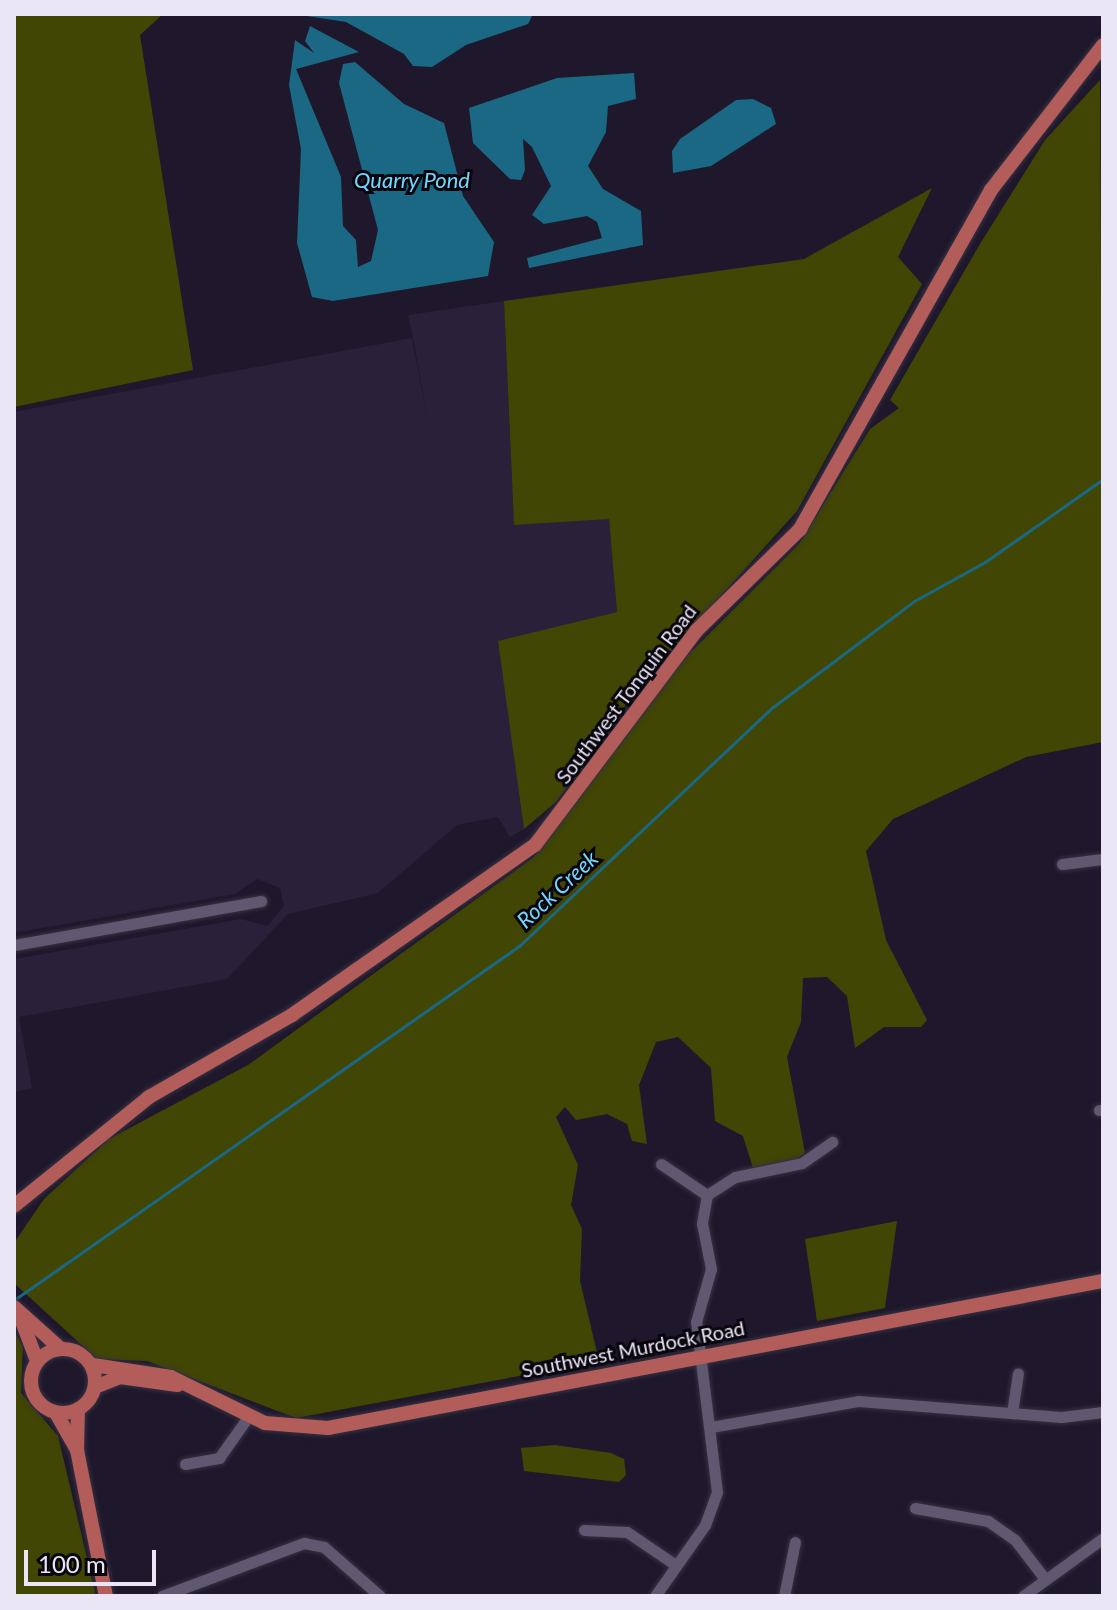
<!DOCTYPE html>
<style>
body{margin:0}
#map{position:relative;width:1117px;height:1610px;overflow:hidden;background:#1f182c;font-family:Lato,sans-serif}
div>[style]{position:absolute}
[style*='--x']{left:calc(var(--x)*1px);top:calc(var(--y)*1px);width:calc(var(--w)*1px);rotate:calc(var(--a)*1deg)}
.built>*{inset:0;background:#29203a}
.green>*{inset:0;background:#414604}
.water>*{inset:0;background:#1a6883}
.stream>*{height:3px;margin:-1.5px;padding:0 1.5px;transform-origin:1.5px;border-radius:1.5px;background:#1a6883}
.roads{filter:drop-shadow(0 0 2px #363141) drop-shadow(0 0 2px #363141)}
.minor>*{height:11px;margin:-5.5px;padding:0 5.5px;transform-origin:5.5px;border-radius:5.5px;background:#5f5870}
.major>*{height:14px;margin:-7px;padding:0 7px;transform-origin:7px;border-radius:7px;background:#b25d5a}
.major>.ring{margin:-7px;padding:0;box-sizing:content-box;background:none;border:14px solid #b25d5a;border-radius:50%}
span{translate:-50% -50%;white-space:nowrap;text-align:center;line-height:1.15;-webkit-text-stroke:6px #08050d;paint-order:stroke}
.street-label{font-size:20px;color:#eae6f5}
.water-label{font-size:22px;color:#74d7fd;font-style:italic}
.frame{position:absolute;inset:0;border:16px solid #eae6f5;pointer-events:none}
.scale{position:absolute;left:24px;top:1550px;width:132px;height:36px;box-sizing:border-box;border:4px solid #eae6f5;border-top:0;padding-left:10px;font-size:24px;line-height:28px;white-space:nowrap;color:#eae6f5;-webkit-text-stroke:6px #08050d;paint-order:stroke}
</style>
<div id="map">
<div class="built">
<div style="clip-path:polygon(504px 301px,514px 525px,609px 518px,617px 612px,499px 641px,524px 829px,510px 837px,498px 817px,457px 825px,378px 893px,288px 914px,227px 979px,19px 1017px,32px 1088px,14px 1092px,14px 959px,241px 919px,267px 926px,284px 906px,280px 888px,257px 879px,235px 894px,14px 933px,14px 412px,412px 338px,429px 427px,413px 337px,408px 315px)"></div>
</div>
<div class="green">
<div style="clip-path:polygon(14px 14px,163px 14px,140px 35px,193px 370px,14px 407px)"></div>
<div style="clip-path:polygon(1100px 80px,1103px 742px,1026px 757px,893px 819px,866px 851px,886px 940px,927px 1020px,921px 1027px,884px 1027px,855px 1048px,847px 996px,827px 977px,803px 978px,801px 1022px,787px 1057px,805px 1153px,798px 1158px,753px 1168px,743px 1136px,715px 1121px,711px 1068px,678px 1037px,656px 1042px,639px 1085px,647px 1144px,632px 1141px,627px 1124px,607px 1114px,576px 1120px,565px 1107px,556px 1117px,578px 1165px,571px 1205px,582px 1229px,580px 1281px,599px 1361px,296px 1418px,147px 1361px,97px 1359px,14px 1283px,14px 1243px,44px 1199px,109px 1139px,248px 1065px,534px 857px,683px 660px,799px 544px,870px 429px,899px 408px,890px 400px,980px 244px,1045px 140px)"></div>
<div style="clip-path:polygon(932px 188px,898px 257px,922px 284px,797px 511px,637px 689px,556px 802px,524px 829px,498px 641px,617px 612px,609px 519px,514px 525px,504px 301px,804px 259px)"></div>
<div style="clip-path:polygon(897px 1221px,885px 1308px,817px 1321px,805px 1239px)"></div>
<div style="clip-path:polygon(14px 1330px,23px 1347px,21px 1393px,58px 1436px,96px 1596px,14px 1596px)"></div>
<div style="clip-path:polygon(555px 1445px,611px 1453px,624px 1459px,626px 1475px,619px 1482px,524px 1471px,521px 1448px)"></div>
</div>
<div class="water">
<div style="clip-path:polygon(294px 14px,533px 14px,528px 24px,466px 45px,432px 67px,413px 66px,404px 54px,346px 22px)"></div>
<div style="clip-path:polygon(310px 26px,359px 52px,296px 69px,341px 177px,343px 226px,356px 240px,358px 267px,371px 261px,378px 230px,339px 83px,343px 64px,355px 62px,404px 104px,444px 123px,463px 196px,494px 242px,488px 276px,333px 301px,312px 297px,297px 243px,301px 149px,289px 85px,295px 40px,314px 53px,305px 41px)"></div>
<div style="clip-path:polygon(634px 73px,636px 99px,608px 106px,606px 132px,588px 166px,603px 189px,641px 211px,643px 245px,529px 268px,527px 258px,602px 238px,597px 222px,587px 216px,544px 224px,532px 215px,551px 186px,532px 147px,523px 139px,525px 170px,521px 180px,510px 179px,473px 143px,469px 108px,557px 78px)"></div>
<div style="clip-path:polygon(753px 99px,771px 108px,776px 124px,711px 166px,673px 173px,672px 151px,680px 139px,736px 100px)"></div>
</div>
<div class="stream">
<div style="--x:14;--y:1300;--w:617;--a:-35.03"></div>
<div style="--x:519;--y:946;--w:349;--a:-43.3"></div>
<div style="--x:773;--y:707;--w:176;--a:-36.9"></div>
<div style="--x:914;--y:601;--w:81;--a:-28.8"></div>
<div style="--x:985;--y:562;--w:144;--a:-35.1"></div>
</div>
<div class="roads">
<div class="minor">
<div style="--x:1062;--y:864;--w:41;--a:-7"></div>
<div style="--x:14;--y:945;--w:251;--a:-10.1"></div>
<div style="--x:1099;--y:1110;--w:4;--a:0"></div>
<div style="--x:661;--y:1164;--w:55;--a:34"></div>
<div style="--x:1012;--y:1413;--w:40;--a:-81.5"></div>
<div style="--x:711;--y:1427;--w:149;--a:-10"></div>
<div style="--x:858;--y:1401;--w:204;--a:4.5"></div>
<div style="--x:1061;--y:1417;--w:42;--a:-6.8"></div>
<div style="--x:185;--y:1464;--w:35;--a:-10"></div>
<div style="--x:219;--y:1458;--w:50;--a:-54.7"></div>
<div style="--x:915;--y:1508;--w:74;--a:10.1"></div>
<div style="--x:988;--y:1521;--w:33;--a:35"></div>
<div style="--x:1015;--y:1540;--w:49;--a:52.4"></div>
<div style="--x:584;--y:1530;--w:43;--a:2.7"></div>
<div style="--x:627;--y:1532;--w:57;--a:34.2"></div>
<div style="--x:162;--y:1596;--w:152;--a:-20.5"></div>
<div style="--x:304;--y:1543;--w:20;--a:11"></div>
<div style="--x:324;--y:1547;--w:74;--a:41.2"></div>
<div style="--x:655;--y:1596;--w:87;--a:-54.8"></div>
<div style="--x:705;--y:1525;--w:35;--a:-70"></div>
<div style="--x:717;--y:1492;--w:171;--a:-97"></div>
<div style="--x:696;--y:1322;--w:55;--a:-74.2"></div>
<div style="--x:711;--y:1269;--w:47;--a:-101.1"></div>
<div style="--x:702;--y:1223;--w:28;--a:-80"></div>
<div style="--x:707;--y:1195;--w:33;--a:-33"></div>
<div style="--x:735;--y:1177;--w:68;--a:-11.8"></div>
<div style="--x:802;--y:1163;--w:37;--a:-35"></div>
<div style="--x:784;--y:1596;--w:55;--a:-78.5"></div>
<div style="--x:1023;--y:1596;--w:99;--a:-35.9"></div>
</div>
<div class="major">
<div style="--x:14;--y:1206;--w:174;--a:-38.9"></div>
<div style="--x:149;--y:1097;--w:165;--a:-29.8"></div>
<div style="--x:292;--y:1015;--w:297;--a:-35"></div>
<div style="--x:535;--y:845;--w:268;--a:-53"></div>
<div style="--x:696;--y:631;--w:146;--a:-44.4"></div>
<div style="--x:800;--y:529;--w:389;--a:-60.6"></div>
<div style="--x:991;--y:190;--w:183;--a:-52.3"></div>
<div style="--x:14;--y:1307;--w:63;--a:41.8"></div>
<div style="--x:18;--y:1311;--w:53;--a:69.2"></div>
<div class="ring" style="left:31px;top:1349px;width:50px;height:50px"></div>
<div style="--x:93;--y:1365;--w:79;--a:8.7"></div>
<div style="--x:171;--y:1377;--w:105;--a:26.1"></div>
<div style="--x:265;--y:1423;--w:63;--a:4.5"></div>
<div style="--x:328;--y:1428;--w:789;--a:-10.74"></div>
<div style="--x:95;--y:1387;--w:27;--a:-22"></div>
<div style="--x:120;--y:1377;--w:58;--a:8"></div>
<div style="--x:56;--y:1413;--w:43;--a:60.4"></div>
<div style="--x:77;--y:1450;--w:149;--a:78.8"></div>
<div style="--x:77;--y:1450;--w:41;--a:-88.6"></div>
</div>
</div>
<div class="street-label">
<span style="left:626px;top:694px;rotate:-53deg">Southwest Tonquin Road</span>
<span style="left:633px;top:1349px;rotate:-11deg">Southwest Murdock Road</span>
</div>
<div class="water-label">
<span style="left:412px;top:180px">Quarry Pond</span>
<span style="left:557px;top:889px;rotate:-43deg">Rock Creek</span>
</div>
<div class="frame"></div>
<div class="scale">100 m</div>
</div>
